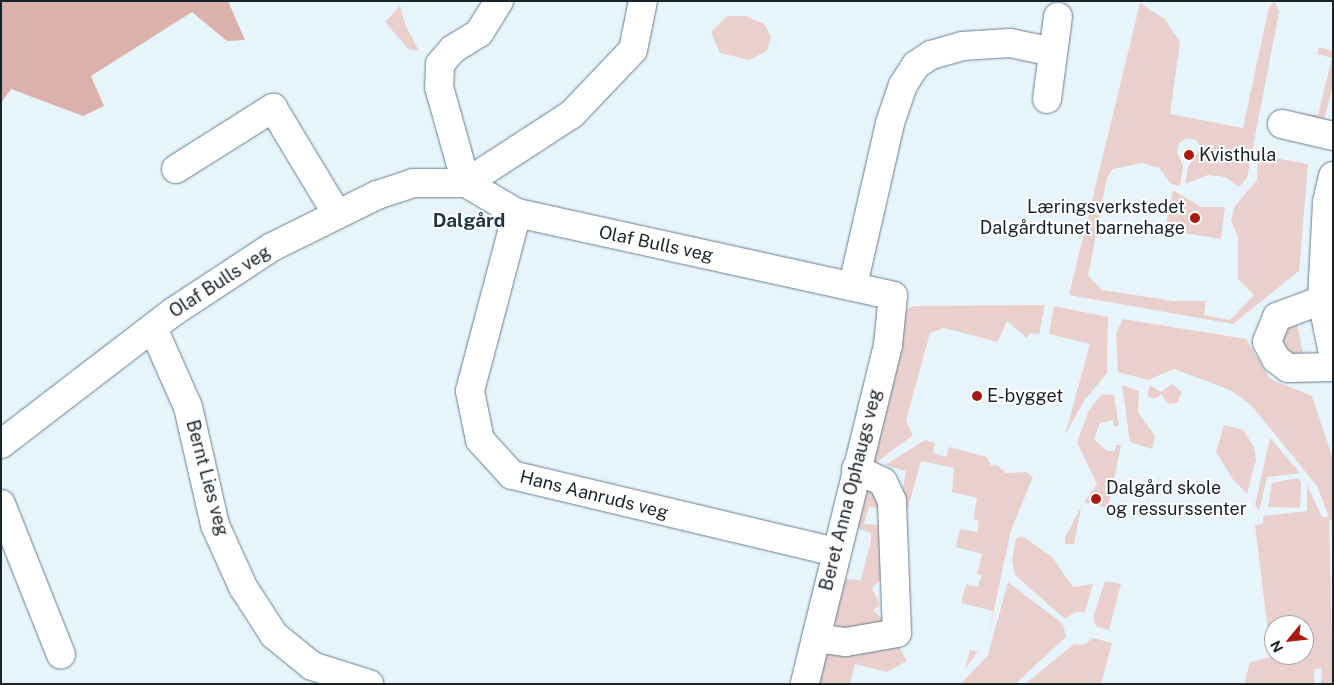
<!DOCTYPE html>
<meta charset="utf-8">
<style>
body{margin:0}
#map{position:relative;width:1334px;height:685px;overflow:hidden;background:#e8f4fc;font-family:"Public Sans",sans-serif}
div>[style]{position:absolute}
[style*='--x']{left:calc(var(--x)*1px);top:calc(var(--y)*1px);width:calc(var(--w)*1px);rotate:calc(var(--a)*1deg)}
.green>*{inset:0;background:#ead0cc}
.forest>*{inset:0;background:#dbb2ab}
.roads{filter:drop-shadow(0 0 1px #627e90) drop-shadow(0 0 1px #627e90)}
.minor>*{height:28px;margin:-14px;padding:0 14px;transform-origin:14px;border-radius:14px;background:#fff}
.dots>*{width:14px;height:14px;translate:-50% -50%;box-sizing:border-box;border:2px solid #fff;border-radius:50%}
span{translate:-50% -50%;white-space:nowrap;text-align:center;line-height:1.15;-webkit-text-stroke:4px #fff;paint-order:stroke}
.poi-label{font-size:18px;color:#18232a}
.left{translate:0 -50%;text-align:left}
.right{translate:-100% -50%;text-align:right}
.street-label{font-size:18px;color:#18232a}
.neighbourhood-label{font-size:19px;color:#1c3645;font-weight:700}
.frame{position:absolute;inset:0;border:2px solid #18232a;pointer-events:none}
.north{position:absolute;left:1264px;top:615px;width:50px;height:50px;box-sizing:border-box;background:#fff;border:1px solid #a3a7aa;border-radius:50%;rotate:242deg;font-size:14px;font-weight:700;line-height:20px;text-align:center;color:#18232a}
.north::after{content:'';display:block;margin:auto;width:18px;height:22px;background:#aa190e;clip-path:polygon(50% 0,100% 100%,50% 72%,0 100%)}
</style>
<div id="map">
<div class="green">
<div style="clip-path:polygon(1275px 2px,1279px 12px,1247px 178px,1239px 187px,1225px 177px,1208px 175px,1185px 184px,1188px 167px,1201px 147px,1196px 140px,1187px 138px,1179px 143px,1177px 152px,1183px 166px,1180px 186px,1171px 184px,1159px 168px,1142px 163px,1113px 169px,1107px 177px,1088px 276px,1102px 290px,1173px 301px,1206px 301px,1204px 315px,1230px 320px,1254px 295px,1238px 279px,1238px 238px,1231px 220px,1235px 206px,1257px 180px,1258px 155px,1308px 164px,1299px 271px,1233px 324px,1069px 295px,1140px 3px,1165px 19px,1180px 42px,1170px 114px,1243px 128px,1269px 7px)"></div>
<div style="clip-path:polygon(400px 6px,405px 24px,419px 51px,408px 49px,385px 22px)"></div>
<div style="clip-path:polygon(727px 16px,746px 16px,764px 24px,771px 36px,767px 51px,749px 60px,720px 53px,711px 32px)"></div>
<div style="clip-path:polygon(1319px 47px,1333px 51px,1333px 85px,1323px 124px,1302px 114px,1318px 115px,1332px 58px,1317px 54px)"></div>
<div style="clip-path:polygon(1173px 190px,1201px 207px,1225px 207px,1221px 239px,1165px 230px)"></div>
<div style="clip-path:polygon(1045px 305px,1039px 334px,1030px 333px,1027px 338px,1007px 321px,998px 342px,944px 328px,930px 333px,906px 421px,913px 435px,876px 463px,870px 461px,905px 310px,914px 306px)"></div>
<div style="clip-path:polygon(1054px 306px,1108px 317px,1107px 373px,1084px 401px,1065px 435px,1090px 344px,1049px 334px)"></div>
<div style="clip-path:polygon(evenodd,1123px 319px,1246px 339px,1270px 379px,1312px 396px,1333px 459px,1333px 522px,1329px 519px,1333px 684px,1321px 684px,1322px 668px,1314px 669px,1314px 684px,1244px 684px,1250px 662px,1271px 657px,1255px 525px,1263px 524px,1263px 516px,1307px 511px,1307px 485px,1322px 517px,1329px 517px,1317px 486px,1251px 405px,1230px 390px,1174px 369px,1148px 380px,1118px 372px,1116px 333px,1123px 319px,1274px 625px,1304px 625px,1304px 655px,1274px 655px,1274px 625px)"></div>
<div style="clip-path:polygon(1296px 319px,1304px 359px,1290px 359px,1279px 333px)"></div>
<div style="clip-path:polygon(1172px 384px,1182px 392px,1177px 403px,1168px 404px,1161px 394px,1155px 399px,1147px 396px,1150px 385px,1161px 392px)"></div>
<div style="clip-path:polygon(1122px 385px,1139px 391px,1138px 412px,1155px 436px,1152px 449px,1130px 442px)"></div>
<div style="clip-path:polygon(1102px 394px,1114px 395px,1119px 426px,1114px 426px,1113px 420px,1100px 423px,1094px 439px,1107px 451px,1115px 451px,1116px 445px,1121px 445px,1108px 508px,1084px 502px,1097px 484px,1077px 442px,1089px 410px)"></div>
<div style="clip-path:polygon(1224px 425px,1243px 430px,1254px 447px,1256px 460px,1247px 494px,1234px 481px,1216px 452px)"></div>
<div style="clip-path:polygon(1270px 438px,1300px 473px,1267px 477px,1259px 511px,1255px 505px)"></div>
<div style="clip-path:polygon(925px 440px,935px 443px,933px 453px,946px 457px,949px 447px,987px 457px,991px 466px,997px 465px,1006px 473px,1026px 472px,1033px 477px,1011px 530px,988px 638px,965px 669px,970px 650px,978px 652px,988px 638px,993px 611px,961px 603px,966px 584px,977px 587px,982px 575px,977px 574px,982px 554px,956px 547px,960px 529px,977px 532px,979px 521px,973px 519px,977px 498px,952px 492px,954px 468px,921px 461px,907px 511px,899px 510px,906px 471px,885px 465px)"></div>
<div style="clip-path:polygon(1297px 478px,1301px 482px,1300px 508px,1268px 507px,1272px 483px)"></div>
<div style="clip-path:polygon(870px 483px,882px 509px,869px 506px,864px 524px,888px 526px,890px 571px,872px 588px,880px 605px,873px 610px,880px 617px,891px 607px,891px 621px,840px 632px,833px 618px,844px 579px,861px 580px,871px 540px,871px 533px,857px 528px,861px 487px)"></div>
<div style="clip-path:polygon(1081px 507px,1074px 544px,1065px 544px,1065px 537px)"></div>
<div style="clip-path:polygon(1022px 536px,1052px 557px,1073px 587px,1093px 584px,1085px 612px,1075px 612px,1065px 619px,1015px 575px,1012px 560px,1016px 539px)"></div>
<div style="clip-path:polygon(1105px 581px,1121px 584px,1109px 630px,1097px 627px,1093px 618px)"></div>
<div style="clip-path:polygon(1008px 582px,1063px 624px,1066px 637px,1015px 684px,961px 684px,988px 655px)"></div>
<div style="clip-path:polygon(1093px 638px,1112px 643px,1101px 684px,1025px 684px,1074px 644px,1083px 645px)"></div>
<div style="clip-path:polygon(896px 641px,907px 661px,887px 672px,855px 664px,850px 684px,815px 684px,825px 653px)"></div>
</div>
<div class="forest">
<div style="clip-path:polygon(1px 1px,228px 1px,245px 40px,227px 41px,192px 12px,91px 76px,104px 106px,83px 116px,11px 89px,1px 103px)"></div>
</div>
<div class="roads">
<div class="minor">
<div style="--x:499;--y:1;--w:38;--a:122"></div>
<div style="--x:479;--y:33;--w:31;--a:148"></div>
<div style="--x:453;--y:49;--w:20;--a:131"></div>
<div style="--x:440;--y:64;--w:23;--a:92"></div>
<div style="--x:439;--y:87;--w:100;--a:74.3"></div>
<div style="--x:466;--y:183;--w:126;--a:-33.1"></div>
<div style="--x:572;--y:114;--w:88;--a:-46.4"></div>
<div style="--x:633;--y:50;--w:50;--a:-78.5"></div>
<div style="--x:1047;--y:99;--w:83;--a:-82.4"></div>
<div style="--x:1282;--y:124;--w:52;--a:13.2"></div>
<div style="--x:176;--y:169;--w:115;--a:-32.2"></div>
<div style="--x:273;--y:108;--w:124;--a:58.9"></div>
<div style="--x:1333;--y:176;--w:28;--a:103"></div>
<div style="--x:1327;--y:203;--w:97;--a:93"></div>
<div style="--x:1322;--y:300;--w:54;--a:78.3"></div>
<div style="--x:517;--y:213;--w:184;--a:104.8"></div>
<div style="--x:470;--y:391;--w:50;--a:78.5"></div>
<div style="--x:480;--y:440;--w:47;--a:47.6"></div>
<div style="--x:512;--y:475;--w:331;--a:13.4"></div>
<div style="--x:853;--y:285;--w:166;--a:-77.1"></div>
<div style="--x:890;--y:123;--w:40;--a:-71.1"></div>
<div style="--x:903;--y:85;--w:24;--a:-57"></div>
<div style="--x:916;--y:65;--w:18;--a:-34"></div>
<div style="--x:931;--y:55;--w:32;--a:-16"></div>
<div style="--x:962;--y:46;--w:48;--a:-3.6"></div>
<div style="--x:1010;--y:43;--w:44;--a:11.8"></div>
<div style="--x:1322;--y:300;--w:48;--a:159.3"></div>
<div style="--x:1277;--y:317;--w:27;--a:112"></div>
<div style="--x:1267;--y:342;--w:19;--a:62"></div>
<div style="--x:1276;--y:359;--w:15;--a:37"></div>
<div style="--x:1288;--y:368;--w:45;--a:-1.3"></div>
<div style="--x:153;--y:328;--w:86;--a:66.1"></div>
<div style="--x:188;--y:407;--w:121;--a:77.1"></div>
<div style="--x:215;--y:525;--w:68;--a:65.7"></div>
<div style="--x:243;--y:587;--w:57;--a:57.1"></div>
<div style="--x:274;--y:635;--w:49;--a:39.2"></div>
<div style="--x:312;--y:666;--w:60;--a:17.5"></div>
<div style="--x:1;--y:444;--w:217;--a:-37.5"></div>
<div style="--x:173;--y:312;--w:118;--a:-33.3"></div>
<div style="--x:272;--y:247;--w:117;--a:-26.3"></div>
<div style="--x:377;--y:195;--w:38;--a:-18"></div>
<div style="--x:413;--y:183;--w:53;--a:0"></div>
<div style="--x:466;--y:183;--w:59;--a:30.5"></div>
<div style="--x:517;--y:213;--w:385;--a:12.4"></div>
<div style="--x:893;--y:296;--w:49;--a:95.8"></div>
<div style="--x:888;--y:345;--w:349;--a:103.8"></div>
<div style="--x:1;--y:504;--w:162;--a:68.3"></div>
<div style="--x:816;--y:638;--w:30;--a:8"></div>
<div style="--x:846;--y:642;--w:52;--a:-10"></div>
<div style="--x:897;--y:633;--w:132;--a:-92.2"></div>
<div style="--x:892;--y:501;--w:21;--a:-115"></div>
<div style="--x:883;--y:482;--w:30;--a:-154"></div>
</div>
</div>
<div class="dots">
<div style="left:1189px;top:155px;background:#aa190e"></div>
<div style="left:1195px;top:218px;background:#aa190e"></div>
<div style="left:977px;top:396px;background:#aa190e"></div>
<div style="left:1096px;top:499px;background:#aa190e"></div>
</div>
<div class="poi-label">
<span class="left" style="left:1199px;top:155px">Kvisthula</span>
<span class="right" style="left:1185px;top:218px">Læringsverkstedet<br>Dalgårdtunet barnehage</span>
<span class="left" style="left:987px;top:396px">E-bygget</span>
<span class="left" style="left:1106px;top:499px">Dalgård skole<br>og ressurssenter</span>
</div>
<div class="street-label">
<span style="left:656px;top:244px;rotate:12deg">Olaf Bulls veg</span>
<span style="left:220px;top:282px;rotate:-33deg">Olaf Bulls veg</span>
<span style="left:207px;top:478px;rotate:75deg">Bernt Lies veg</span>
<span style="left:851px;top:490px;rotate:-76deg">Beret Anna Ophaugs veg</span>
<span style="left:594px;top:495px;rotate:14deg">Hans Aanruds veg</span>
</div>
<div class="neighbourhood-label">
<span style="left:469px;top:221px">Dalgård</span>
</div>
<div class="frame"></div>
<div class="north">N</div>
</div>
